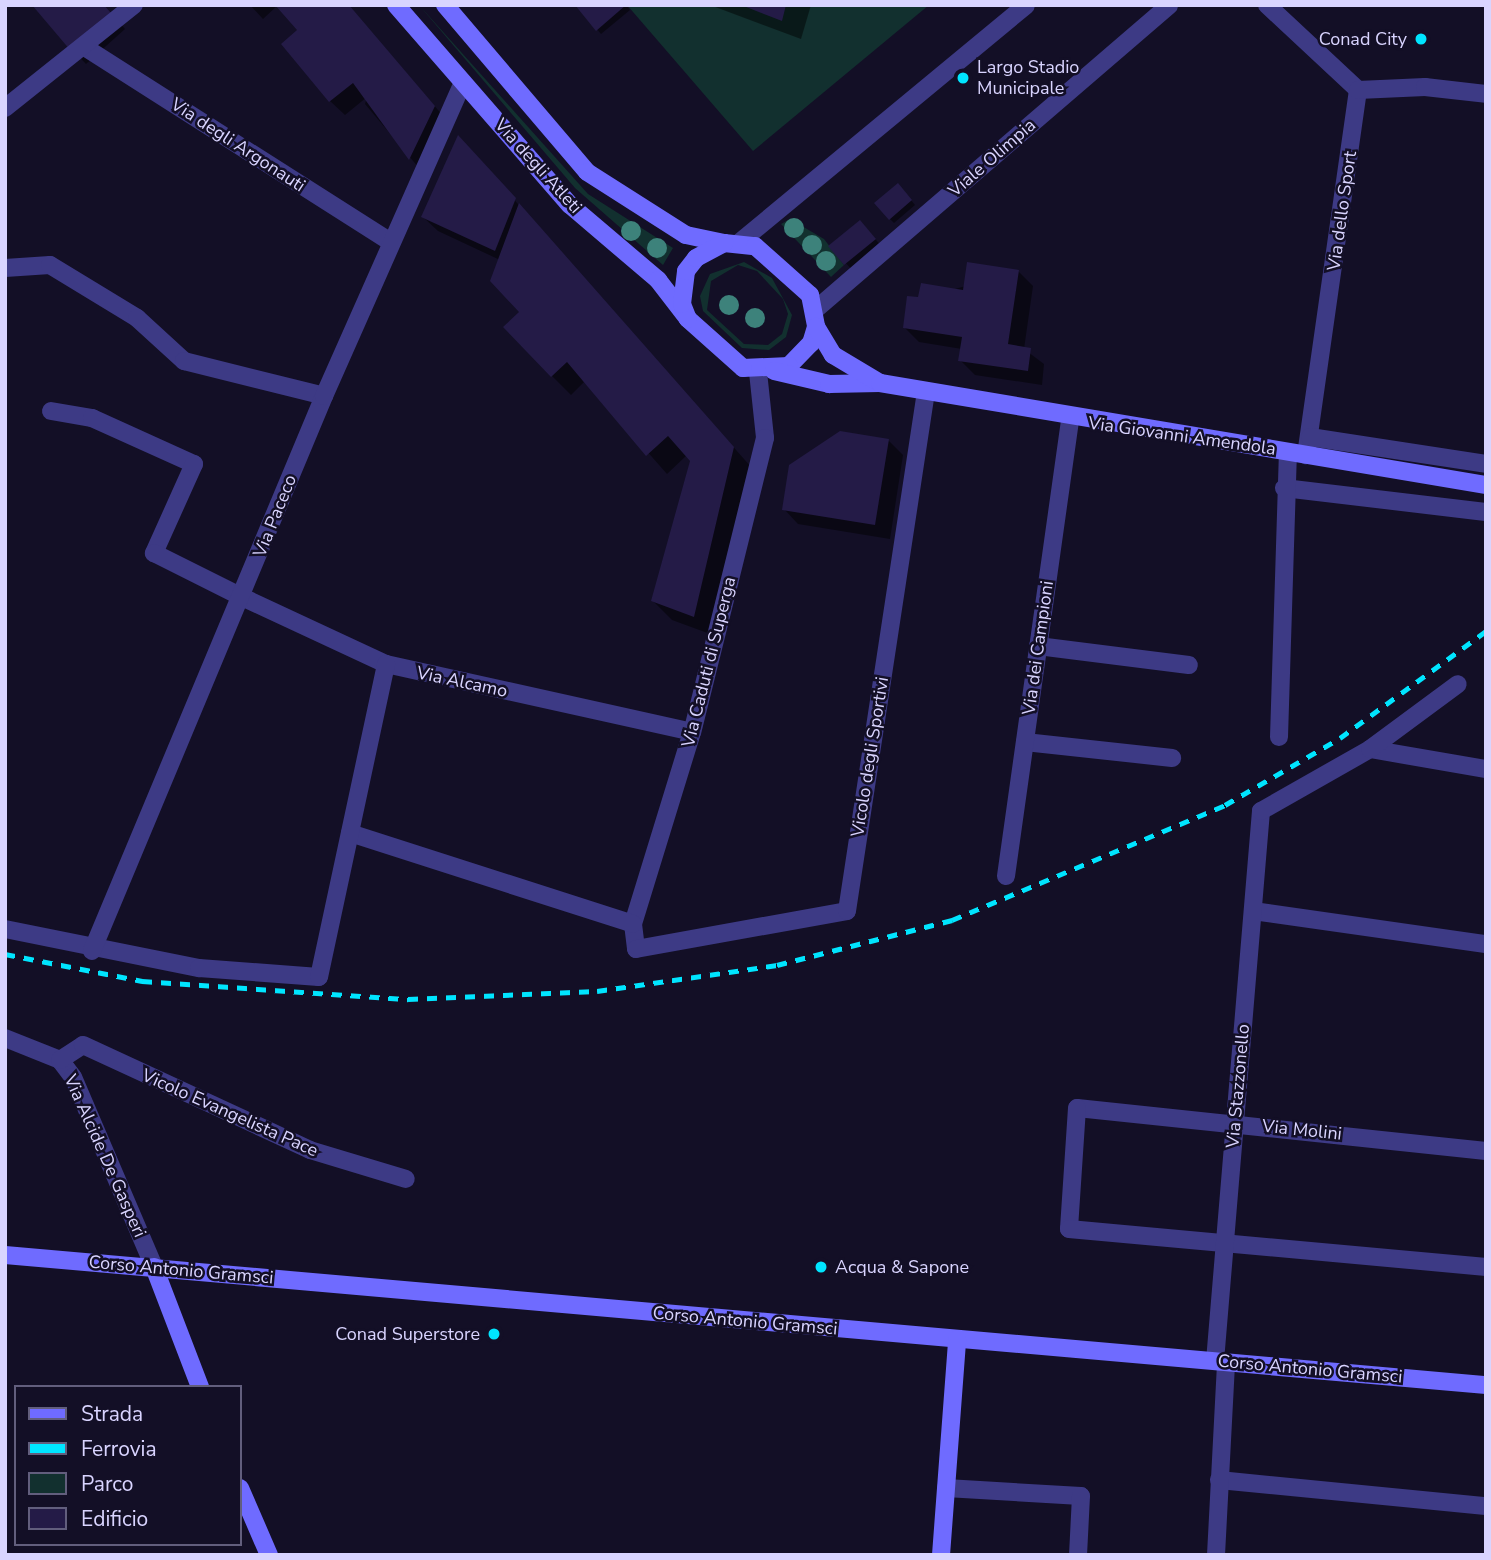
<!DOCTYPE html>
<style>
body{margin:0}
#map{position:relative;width:1491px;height:1560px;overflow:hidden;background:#130f26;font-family:"Nunito Sans",sans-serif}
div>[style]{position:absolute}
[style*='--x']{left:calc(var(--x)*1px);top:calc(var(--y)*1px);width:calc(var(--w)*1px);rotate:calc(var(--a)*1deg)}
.green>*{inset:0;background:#12302f}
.shadow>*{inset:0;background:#0007}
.building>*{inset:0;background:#241b47}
.street>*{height:18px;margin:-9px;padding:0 9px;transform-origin:9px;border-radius:9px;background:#3d3a85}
.secondary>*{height:18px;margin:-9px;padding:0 9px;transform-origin:9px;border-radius:9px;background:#6f6bff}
.rail>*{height:5px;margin-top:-2.5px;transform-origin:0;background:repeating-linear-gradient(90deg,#00e5ff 0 10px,transparent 0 19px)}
.trees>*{width:20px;height:20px;margin:-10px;border-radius:50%;background:#3d827b}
.dots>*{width:19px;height:19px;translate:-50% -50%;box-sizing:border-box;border:4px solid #130f26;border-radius:50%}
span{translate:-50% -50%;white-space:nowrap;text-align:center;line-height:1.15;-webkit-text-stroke:5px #130f26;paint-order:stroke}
.poi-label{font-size:18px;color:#d9d4ff}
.right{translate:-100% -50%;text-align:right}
.left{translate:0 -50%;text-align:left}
.street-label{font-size:18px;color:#d9d4ff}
.frame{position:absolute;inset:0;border:7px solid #d9d4ff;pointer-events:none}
.legend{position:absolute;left:14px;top:1385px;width:228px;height:161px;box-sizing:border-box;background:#130f26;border:2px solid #625e7d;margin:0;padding:9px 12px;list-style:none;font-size:21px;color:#d9d4ff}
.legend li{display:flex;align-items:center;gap:14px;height:35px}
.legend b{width:35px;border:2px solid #625e7d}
</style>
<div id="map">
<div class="green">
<div style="clip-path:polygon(419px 5px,588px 194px,673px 248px,663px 265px,575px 188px)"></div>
<div style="clip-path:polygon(627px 5px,929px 5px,753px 151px)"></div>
<div style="clip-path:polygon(790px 219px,824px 239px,844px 265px,831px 277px,781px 224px)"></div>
<div style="clip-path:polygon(evenodd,744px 262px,772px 278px,792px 315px,786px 337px,769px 350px,742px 348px,703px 311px,700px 296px,710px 274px,744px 262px,738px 265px,757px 271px,783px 299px,788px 314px,782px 334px,768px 345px,744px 344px,707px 310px,711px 281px,738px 265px)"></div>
</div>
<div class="shadow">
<div style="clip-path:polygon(104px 5px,125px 29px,86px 64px,72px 49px)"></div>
<div style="clip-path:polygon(250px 5px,348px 5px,444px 117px,419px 168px,365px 104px,367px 97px,345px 115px,330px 101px,283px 45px,300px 31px,278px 5px,263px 19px)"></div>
<div style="clip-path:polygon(577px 5px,626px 5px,630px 10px,601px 34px)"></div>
<div style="clip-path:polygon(710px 5px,811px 5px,801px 39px)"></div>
<div style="clip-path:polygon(472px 152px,752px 468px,713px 635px,672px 620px,653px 601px,692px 461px,687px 455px,667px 474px,585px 381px,571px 395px,552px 376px,500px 260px,438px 231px,423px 217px)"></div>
<div style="clip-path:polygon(902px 189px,915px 205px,894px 223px,890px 219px)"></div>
<div style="clip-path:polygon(869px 231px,884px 250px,855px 273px,830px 246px)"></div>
<div style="clip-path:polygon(1018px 271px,1033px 286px,1024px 349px,1044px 364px,1042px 385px,975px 375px,960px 360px,962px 349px,919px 342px,905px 328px,920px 299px)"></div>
<div style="clip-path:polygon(889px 441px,903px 455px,890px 539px,798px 524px,784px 509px)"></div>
</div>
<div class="building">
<div style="clip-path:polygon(32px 5px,104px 5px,112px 14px,71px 51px)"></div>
<div style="clip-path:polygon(275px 5px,349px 5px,435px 106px,409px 160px,353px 83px,329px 102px,281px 44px,297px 30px)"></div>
<div style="clip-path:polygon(575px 5px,626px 5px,596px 31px)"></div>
<div style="clip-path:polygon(741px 5px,786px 5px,782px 21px)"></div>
<div style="clip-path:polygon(458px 135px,516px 198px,495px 251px,421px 217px)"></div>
<div style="clip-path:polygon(898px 183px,912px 200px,889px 220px,874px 203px)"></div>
<div style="clip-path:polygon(519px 203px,734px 447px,694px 617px,651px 601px,690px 461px,668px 436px,646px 456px,567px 362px,551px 377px,503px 327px,519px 312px,490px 281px)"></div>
<div style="clip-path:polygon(860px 220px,876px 239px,844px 265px,828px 246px)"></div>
<div style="clip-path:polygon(967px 262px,1019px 270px,1008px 344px,1031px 348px,1028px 371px,958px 361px,962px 337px,903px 328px,907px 296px,918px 297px,921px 283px,963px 290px)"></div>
<div style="clip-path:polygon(840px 431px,889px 439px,875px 525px,782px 510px,789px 465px)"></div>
</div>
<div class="street">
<div style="--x:1267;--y:5;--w:125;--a:43"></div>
<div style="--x:1358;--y:90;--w:369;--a:98.1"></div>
<div style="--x:86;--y:48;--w:361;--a:32.5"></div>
<div style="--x:1358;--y:90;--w:67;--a:-2.6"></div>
<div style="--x:1425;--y:87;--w:61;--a:6.5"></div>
<div style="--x:5;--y:108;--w:165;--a:-38.6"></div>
<div style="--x:740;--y:242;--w:371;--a:-39.6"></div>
<div style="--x:5;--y:268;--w:45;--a:-3.8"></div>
<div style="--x:50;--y:265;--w:102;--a:31.3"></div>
<div style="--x:137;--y:318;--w:64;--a:42.5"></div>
<div style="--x:184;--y:361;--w:144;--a:14"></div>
<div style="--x:815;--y:310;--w:467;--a:-40.7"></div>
<div style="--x:758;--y:372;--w:66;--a:83.9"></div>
<div style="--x:765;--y:438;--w:303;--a:103.9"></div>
<div style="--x:692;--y:732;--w:201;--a:107.1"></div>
<div style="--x:633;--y:924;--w:25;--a:83"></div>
<div style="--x:636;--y:949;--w:214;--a:-10.2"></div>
<div style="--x:847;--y:911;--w:525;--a:-81.35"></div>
<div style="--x:51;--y:411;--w:42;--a:9.7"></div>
<div style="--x:92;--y:418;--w:112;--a:24.3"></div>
<div style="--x:194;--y:464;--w:98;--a:114.2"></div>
<div style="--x:154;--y:553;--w:98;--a:26.6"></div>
<div style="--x:242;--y:597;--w:159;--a:25"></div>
<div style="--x:386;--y:664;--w:313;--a:12.5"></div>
<div style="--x:1310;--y:437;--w:178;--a:8.7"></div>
<div style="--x:1284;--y:488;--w:203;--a:6.8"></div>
<div style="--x:1038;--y:646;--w:152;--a:7.2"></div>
<div style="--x:1279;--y:737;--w:285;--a:-88.2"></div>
<div style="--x:1025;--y:742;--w:148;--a:6.2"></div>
<div style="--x:1370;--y:749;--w:118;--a:9.8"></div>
<div style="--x:350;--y:833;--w:297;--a:17.8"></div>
<div style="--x:1006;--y:876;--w:461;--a:-82"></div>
<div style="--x:1253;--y:911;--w:235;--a:8.1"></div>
<div style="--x:5;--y:929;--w:198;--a:11.4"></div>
<div style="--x:199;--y:968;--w:120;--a:4.3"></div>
<div style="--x:319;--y:977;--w:320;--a:-77.9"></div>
<div style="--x:92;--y:951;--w:602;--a:-67.31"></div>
<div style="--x:324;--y:396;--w:343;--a:-66.1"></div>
<div style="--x:5;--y:1038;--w:59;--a:21.8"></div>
<div style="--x:60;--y:1060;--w:21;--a:53"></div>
<div style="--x:73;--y:1077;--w:207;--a:66.9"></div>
<div style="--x:60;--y:1060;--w:27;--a:-33"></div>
<div style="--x:83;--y:1045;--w:250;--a:24.8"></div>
<div style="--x:310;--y:1150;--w:100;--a:16.8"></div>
<div style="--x:1486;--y:1151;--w:411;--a:-174"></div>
<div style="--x:1077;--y:1108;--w:121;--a:93.8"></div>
<div style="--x:1069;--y:1229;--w:419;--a:5.2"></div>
<div style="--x:1215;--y:1361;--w:552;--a:-85.22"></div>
<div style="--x:1261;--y:811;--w:125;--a:-29.6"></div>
<div style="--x:1370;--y:749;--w:109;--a:-36.5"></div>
<div style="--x:1219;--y:1480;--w:268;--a:5.6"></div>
<div style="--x:946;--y:1488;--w:135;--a:3.4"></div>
<div style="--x:1081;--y:1496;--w:59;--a:92.9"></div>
<div style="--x:1216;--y:1555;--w:193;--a:-87"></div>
</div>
<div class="secondary">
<div style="--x:396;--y:5;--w:265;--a:49"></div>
<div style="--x:570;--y:205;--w:116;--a:40.4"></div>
<div style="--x:658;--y:280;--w:49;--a:52.4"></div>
<div style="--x:445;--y:5;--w:219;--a:49.6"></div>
<div style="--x:587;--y:172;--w:117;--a:32.5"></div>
<div style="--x:686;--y:235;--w:39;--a:12"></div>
<div style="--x:724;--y:243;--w:31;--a:6"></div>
<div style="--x:755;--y:246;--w:74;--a:41.7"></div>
<div style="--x:810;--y:295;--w:33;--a:79"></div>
<div style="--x:816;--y:327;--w:17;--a:107"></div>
<div style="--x:811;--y:343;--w:32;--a:134"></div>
<div style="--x:789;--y:366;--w:46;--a:177.5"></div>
<div style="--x:743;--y:368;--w:74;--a:-138.3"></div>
<div style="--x:688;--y:319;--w:16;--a:-112"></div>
<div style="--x:682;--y:304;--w:33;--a:-83"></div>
<div style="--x:686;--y:271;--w:16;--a:-52"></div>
<div style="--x:696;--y:258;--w:32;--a:-28"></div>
<div style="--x:774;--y:371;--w:57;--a:13.3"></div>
<div style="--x:829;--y:384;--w:51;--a:-1.1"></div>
<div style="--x:880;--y:383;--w:55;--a:-149.2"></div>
<div style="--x:833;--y:355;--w:33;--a:-121"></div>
<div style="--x:880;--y:383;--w:615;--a:9.55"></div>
<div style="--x:5;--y:1255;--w:1487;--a:5.02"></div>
<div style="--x:154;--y:1267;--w:129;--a:69"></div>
<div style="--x:240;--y:1488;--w:73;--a:66.6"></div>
<div style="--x:941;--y:1555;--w:216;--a:-85.7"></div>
</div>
<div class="rail">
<div style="--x:5;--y:954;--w:140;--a:11.1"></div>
<div style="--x:142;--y:981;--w:267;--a:3.9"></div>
<div style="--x:408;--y:999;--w:189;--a:-2.4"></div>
<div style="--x:597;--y:991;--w:182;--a:-8.2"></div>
<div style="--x:777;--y:965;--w:181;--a:-14.4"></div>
<div style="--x:952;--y:920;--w:296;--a:-22.8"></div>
<div style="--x:1225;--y:805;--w:133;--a:-30.2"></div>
<div style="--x:1340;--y:738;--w:181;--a:-36.2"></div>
</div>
<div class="trees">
<div style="left:794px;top:228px"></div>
<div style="left:631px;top:231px"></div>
<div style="left:812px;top:245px"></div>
<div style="left:657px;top:248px"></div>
<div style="left:826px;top:261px"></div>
<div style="left:729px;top:305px"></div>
<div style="left:755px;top:318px"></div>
</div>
<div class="dots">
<div style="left:1421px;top:39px;background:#00e5ff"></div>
<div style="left:963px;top:78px;background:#00e5ff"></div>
<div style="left:821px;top:1267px;background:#00e5ff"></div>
<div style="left:494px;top:1334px;background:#00e5ff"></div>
</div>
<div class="poi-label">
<span class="right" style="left:1407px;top:39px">Conad City</span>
<span class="left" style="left:977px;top:78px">Largo Stadio<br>Municipale</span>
<span class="left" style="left:835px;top:1267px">Acqua &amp; Sapone</span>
<span class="right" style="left:480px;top:1334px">Conad Superstore</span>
</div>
<div class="street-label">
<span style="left:238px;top:145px;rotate:33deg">Via degli Argonauti</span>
<span style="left:992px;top:158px;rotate:-41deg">Viale Olimpia</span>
<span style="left:538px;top:166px;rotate:48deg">Via degli Atleti</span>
<span style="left:1342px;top:211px;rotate:-82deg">Via dello Sport</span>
<span style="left:1182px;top:436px;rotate:8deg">Via Giovanni Amendola</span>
<span style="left:275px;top:516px;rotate:-68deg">Via Paceco</span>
<span style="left:1038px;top:648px;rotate:-82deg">Via dei Campioni</span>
<span style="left:709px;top:662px;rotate:-76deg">Via Caduti di Superga</span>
<span style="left:462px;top:682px;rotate:12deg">Via Alcamo</span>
<span style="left:870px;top:757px;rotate:-81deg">Vicolo degli Sportivi</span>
<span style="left:1238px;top:1086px;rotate:-85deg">Via Stazzonello</span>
<span style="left:230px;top:1113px;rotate:24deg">Vicolo Evangelista Pace</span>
<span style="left:1302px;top:1130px;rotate:6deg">Via Molini</span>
<span style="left:105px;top:1156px;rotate:66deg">Via Alcide De Gasperi</span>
<span style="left:181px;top:1270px;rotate:5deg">Corso Antonio Gramsci</span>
<span style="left:745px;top:1321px;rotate:5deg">Corso Antonio Gramsci</span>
<span style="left:1310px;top:1369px;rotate:5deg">Corso Antonio Gramsci</span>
</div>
<div class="frame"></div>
<ul class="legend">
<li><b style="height:9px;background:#6f6bff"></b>Strada</li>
<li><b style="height:9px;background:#00e5ff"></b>Ferrovia</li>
<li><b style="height:19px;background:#12302f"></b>Parco</li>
<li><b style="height:19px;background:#241b47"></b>Edificio</li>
</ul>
</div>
